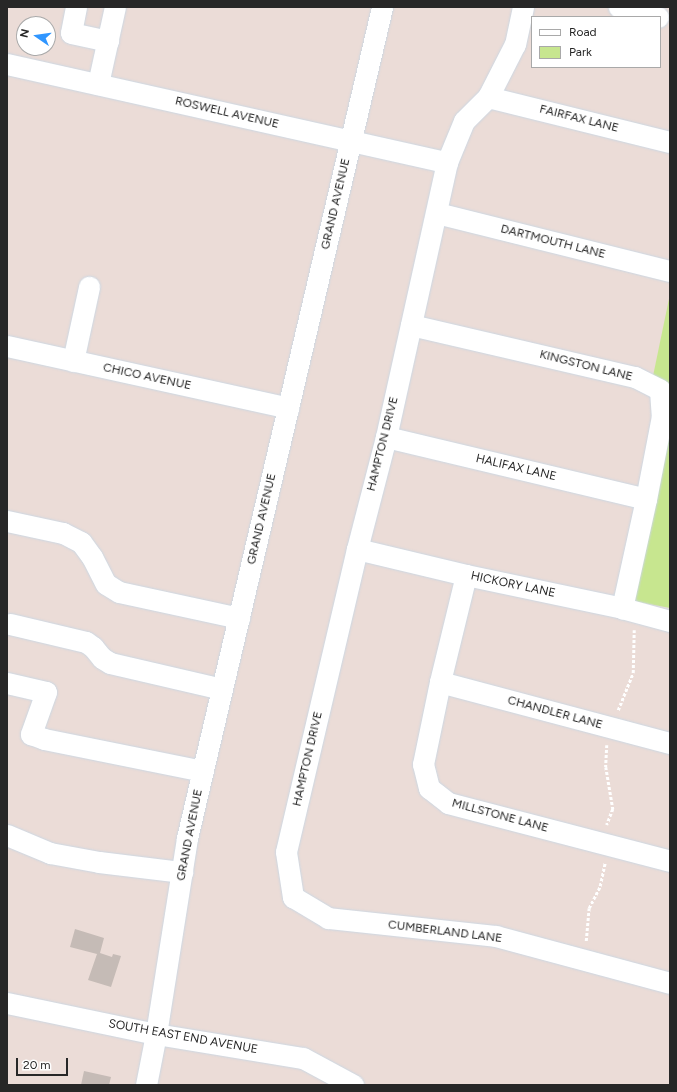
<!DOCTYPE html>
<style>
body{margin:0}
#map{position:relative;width:677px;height:1092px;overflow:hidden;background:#ebdcd7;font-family:Figtree,sans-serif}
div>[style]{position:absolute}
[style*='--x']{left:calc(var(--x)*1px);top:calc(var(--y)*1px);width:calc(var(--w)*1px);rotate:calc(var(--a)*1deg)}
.green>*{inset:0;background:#c7e68f}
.building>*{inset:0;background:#c5bbb6}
.path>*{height:2.5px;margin-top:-1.25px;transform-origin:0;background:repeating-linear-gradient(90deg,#fff 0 3px,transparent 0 5px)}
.roads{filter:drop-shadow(0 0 1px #ccd7e2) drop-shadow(0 0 1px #ccd7e2)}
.minor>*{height:21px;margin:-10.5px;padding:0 10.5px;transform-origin:10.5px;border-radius:10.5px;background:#fff}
span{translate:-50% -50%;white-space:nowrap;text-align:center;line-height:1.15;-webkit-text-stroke:3px #fff;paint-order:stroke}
.street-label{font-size:12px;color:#272727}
.frame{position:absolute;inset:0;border:8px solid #272727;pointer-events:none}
.legend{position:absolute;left:531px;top:16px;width:130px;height:52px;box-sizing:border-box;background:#fff;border:1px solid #a9a9a9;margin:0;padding:5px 7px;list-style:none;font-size:12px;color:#272727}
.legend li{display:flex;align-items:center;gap:8px;height:20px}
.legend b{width:20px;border:1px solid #a9a9a9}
.north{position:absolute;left:16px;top:16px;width:40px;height:40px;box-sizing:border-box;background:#fff;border:1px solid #a9a9a9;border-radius:50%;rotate:283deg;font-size:11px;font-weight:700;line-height:16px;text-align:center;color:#272727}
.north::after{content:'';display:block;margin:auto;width:14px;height:18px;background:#3096ff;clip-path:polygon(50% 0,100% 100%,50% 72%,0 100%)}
.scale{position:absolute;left:16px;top:1058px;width:52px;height:18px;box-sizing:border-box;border:2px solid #272727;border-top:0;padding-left:5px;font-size:12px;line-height:14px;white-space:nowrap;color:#272727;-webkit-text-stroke:3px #fff;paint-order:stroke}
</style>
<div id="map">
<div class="green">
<div style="clip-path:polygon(670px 294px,670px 394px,653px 376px)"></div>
<div style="clip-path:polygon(670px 420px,670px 608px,633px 601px)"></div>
</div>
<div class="building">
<div style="clip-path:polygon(75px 929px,104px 938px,100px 953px,112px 957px,113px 954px,121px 956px,111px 987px,88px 980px,97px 954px,70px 947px)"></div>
<div style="clip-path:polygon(84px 1071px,111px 1077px,109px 1085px,81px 1085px)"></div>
</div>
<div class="path">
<div style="--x:618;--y:710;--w:40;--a:-68"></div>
<div style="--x:633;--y:673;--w:43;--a:-88.7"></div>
<div style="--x:607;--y:745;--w:22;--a:93"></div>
<div style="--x:606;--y:767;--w:43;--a:80.5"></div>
<div style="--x:613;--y:809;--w:17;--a:111"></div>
<div style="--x:586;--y:941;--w:33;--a:-85"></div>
<div style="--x:589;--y:908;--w:25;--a:-63"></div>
<div style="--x:600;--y:886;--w:24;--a:-78"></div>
</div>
<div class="roads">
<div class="minor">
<div style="--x:76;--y:7;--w:26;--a:101"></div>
<div style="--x:71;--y:33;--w:38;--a:12"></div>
<div style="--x:523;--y:7;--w:38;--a:102"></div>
<div style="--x:515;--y:44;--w:59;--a:117"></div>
<div style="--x:488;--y:97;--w:34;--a:135"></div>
<div style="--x:464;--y:121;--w:44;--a:112.5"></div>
<div style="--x:447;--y:162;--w:282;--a:102.5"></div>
<div style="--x:386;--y:437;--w:116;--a:104.5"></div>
<div style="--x:357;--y:549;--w:311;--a:103.2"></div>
<div style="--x:286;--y:852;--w:46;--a:81.2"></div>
<div style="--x:293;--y:897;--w:41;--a:31"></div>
<div style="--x:328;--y:918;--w:169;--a:6.1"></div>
<div style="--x:496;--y:936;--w:180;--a:15.1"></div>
<div style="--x:619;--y:7;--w:40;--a:14.4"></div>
<div style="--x:7;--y:64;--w:451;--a:12.6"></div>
<div style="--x:98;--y:84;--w:79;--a:-77.6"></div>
<div style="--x:488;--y:97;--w:187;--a:13.9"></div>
<div style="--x:437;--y:213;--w:240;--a:14"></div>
<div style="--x:411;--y:325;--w:230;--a:13.1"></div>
<div style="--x:635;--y:377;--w:28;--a:27"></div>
<div style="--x:660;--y:390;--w:26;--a:86"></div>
<div style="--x:662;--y:416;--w:85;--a:100.9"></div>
<div style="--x:646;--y:499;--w:112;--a:102.4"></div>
<div style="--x:7;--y:346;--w:288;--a:12.4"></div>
<div style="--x:73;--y:361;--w:76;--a:-77.8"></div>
<div style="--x:386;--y:437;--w:267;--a:13.4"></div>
<div style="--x:7;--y:521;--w:57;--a:12.1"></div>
<div style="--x:63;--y:533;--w:20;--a:27"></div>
<div style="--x:81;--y:542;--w:19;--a:54"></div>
<div style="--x:92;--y:557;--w:30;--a:63"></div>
<div style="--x:106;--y:584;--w:15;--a:32"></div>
<div style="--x:119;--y:592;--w:123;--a:12.2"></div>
<div style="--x:357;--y:549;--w:112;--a:13.4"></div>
<div style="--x:466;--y:575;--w:159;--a:11.9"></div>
<div style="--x:622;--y:608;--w:50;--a:15.2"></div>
<div style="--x:466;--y:575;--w:110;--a:103.7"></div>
<div style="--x:440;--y:682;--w:84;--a:101.7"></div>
<div style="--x:423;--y:764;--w:25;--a:76"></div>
<div style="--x:429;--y:788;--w:24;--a:38"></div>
<div style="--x:448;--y:803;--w:229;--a:14.6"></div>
<div style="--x:10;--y:624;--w:78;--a:13.3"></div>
<div style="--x:86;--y:642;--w:9;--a:36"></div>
<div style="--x:93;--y:647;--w:14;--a:51"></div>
<div style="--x:102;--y:658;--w:9;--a:32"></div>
<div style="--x:110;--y:663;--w:115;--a:13.1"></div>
<div style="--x:440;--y:682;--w:238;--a:14.9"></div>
<div style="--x:7;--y:683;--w:40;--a:13"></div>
<div style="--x:46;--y:692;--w:45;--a:109.7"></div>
<div style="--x:31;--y:734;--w:14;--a:21"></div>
<div style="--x:44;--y:739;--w:162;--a:11.4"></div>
<div style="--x:7;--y:835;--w:47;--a:22.7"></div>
<div style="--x:50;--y:853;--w:50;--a:10.4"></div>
<div style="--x:99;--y:862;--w:84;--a:6.9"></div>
<div style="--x:7;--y:1003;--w:152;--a:11.8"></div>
<div style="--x:156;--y:1034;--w:149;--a:9.3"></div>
<div style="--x:303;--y:1058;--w:57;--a:28.4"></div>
<div style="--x:146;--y:1085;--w:52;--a:-78.9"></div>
<div style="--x:156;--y:1034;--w:198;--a:-81"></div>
<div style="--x:187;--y:838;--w:854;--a:-76.79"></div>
</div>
</div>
<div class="street-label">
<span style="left:227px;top:113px;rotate:13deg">ROSWELL AVENUE</span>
<span style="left:579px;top:119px;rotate:14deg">FAIRFAX LANE</span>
<span style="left:336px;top:204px;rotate:-77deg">GRAND AVENUE</span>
<span style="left:553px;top:242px;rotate:14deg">DARTMOUTH LANE</span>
<span style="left:586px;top:366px;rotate:14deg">KINGSTON LANE</span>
<span style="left:147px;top:377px;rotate:12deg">CHICO AVENUE</span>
<span style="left:383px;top:444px;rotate:-76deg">HAMPTON DRIVE</span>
<span style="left:516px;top:468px;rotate:13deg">HALIFAX LANE</span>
<span style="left:262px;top:519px;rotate:-77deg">GRAND AVENUE</span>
<span style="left:513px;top:585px;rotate:12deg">HICKORY LANE</span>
<span style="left:555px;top:713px;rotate:15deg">CHANDLER LANE</span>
<span style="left:308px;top:759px;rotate:-77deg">HAMPTON DRIVE</span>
<span style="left:500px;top:816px;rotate:15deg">MILLSTONE LANE</span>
<span style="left:190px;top:835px;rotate:-79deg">GRAND AVENUE</span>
<span style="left:445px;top:932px;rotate:7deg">CUMBERLAND LANE</span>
<span style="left:183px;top:1037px;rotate:10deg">SOUTH EAST END AVENUE</span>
</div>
<div class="frame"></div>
<ul class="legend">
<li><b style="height:5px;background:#fff"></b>Road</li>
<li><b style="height:11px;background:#c7e68f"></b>Park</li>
</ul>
<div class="north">N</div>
<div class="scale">20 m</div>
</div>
